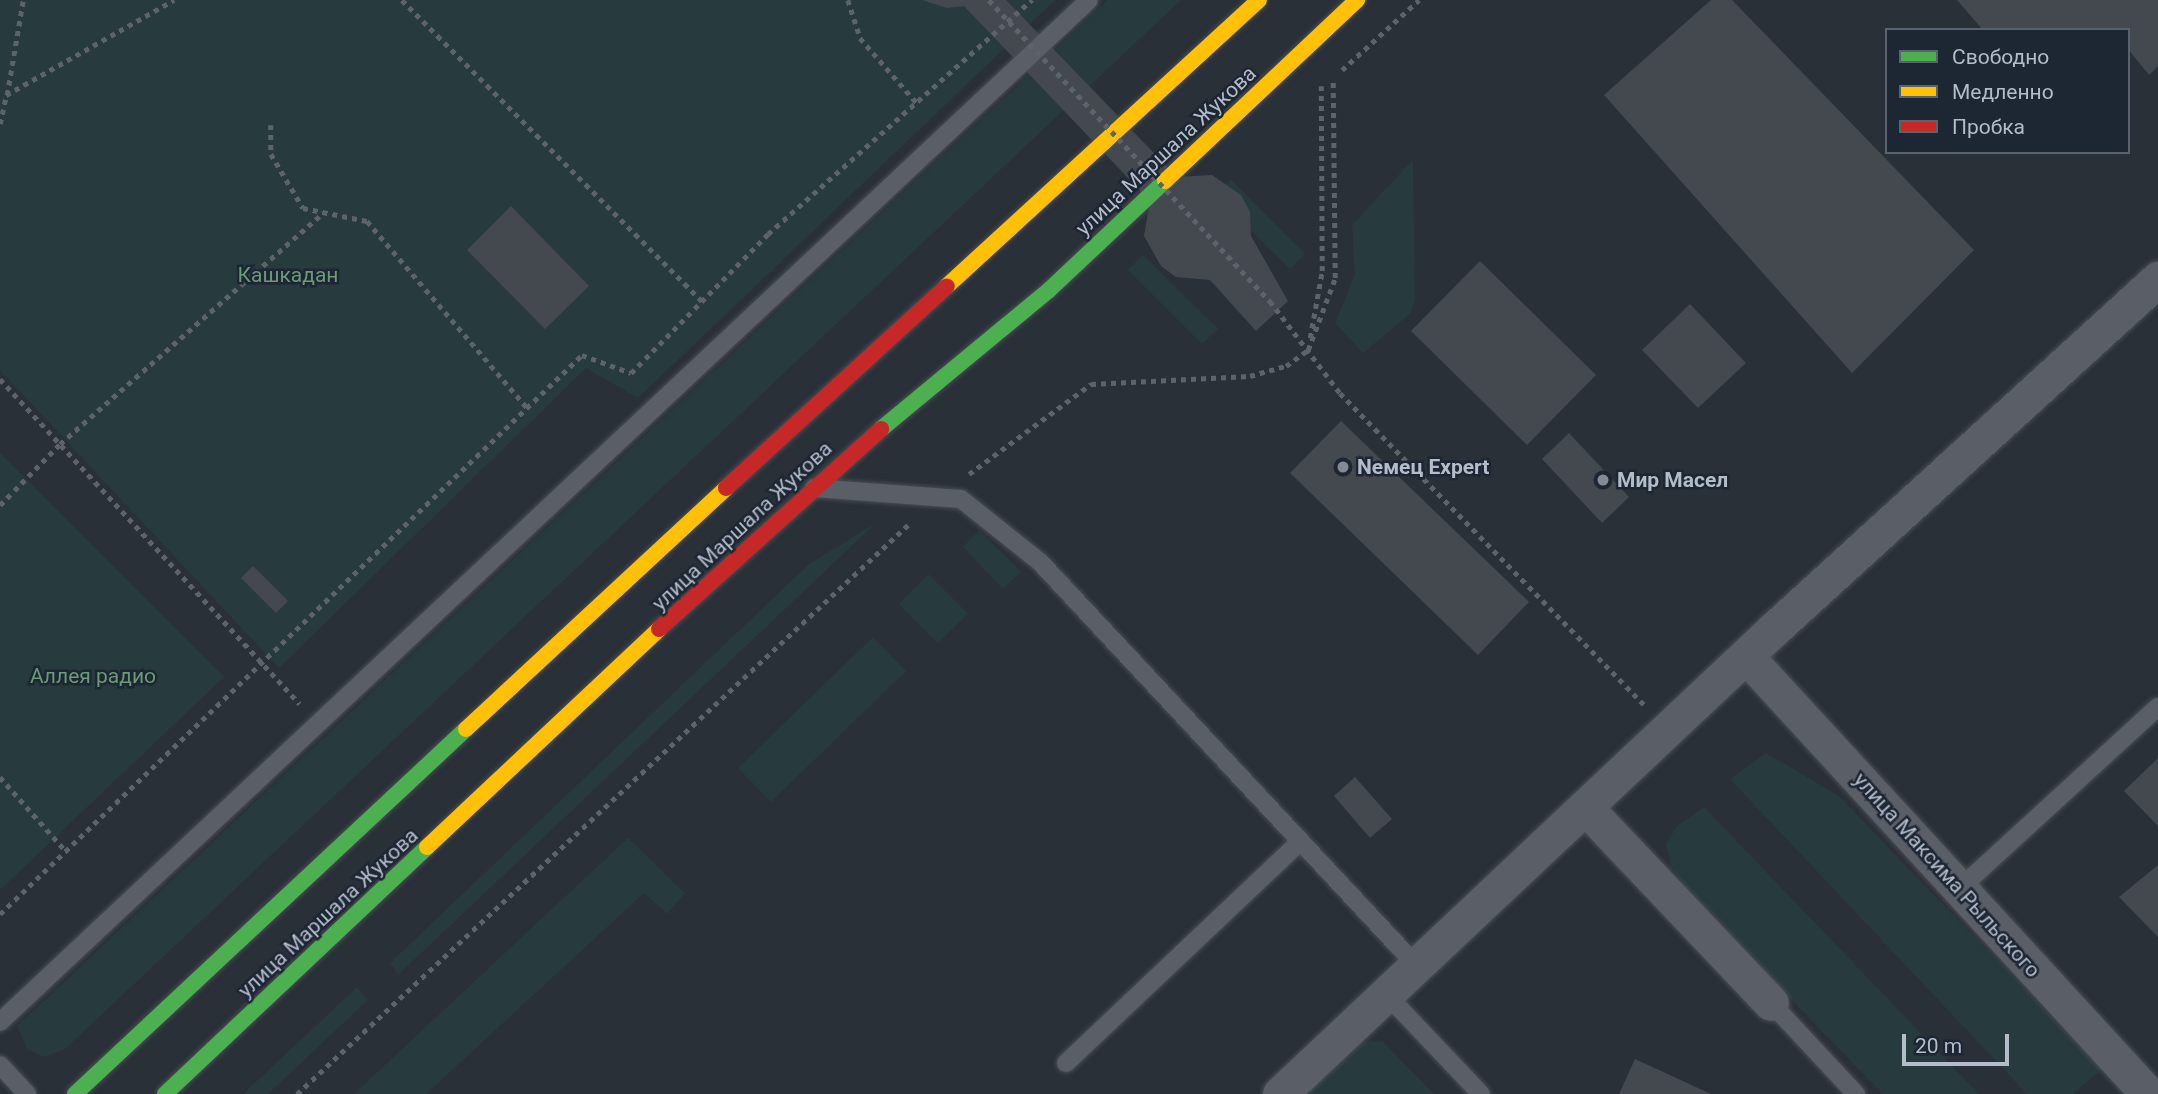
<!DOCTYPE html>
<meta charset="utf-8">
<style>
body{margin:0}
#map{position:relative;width:2158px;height:1094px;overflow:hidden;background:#2a3038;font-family:Roboto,sans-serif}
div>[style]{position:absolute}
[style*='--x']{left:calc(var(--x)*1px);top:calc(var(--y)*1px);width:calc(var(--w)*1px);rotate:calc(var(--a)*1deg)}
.green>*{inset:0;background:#273a3e}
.building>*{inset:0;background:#444950}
.path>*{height:4.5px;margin-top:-2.25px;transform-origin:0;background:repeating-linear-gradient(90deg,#5d636a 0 5px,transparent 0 10px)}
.roads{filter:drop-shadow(0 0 2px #484c53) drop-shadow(0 0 2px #484c53)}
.lane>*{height:18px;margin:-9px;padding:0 9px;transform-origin:9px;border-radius:9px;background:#5a5e66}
.street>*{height:35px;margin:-17.5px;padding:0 17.5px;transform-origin:17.5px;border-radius:17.5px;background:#5a5e66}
.fast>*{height:16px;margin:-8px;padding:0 8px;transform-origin:8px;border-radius:8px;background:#4caf50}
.slow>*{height:16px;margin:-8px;padding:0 8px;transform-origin:8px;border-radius:8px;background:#ffc107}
.jam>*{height:16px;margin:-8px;padding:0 8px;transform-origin:8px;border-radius:8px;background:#c62828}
.path-bridge>*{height:4.5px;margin-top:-2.25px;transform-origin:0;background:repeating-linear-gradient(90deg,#5d636a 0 5px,transparent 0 10px)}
.dots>*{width:19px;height:19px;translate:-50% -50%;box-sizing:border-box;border:4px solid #1d2633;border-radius:50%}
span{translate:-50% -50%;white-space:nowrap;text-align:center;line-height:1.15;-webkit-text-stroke:5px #1d2633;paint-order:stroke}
.street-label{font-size:21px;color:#b4bcc9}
.park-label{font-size:21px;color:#6b9a76}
.poi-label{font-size:21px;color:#b4bcc9;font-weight:700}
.left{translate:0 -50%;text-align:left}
.legend{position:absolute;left:1885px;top:28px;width:245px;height:126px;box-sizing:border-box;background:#1d2633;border:2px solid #59626f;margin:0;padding:9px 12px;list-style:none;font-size:21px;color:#b4bcc9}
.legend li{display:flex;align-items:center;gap:14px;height:35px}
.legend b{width:35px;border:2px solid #59626f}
.scale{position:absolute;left:1902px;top:1034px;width:107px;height:32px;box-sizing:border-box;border:4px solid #b4bcc9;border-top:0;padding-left:9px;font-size:21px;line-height:24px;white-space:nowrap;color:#b4bcc9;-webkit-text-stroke:5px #1d2633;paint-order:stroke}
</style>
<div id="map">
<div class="green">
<div style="clip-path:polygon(0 0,1055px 0,638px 398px,586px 368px,279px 668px,0 370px)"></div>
<div style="clip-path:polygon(1108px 0,1181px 0,65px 1049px,44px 1057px,27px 1049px,17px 1026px)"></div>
<div style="clip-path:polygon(1413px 160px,1415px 300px,1410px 314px,1363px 353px,1335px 323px,1355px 275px,1352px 225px)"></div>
<div style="clip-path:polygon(1231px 180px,1305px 254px,1290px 269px,1215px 195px)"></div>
<div style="clip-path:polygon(1143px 255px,1218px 329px,1202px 344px,1128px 270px)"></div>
<div style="clip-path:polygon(0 453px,224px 677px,0 890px)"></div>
<div style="clip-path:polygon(876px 523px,398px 975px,390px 963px,809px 564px)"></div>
<div style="clip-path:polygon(980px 530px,1021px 572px,1003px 589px,963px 547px)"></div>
<div style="clip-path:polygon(928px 574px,968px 614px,938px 643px,899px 604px)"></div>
<div style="clip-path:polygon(873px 637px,906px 671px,771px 802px,738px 768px)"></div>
<div style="clip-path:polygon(1766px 753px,1839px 796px,2102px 1069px,2073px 1094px,2027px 1094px,1730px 779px)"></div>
<div style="clip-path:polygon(1704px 807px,1979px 1094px,1883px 1094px,1694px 899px,1671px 866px,1666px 844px,1677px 826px)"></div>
<div style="clip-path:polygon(628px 838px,685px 893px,667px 914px,644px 893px,426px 1094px,354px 1094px)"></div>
<div style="clip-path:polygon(357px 987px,368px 1000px,268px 1094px,243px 1094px)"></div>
<div style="clip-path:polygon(1363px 1041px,1383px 1042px,1434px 1094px,1302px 1094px)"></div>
</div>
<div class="building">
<div style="clip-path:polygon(922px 0,1006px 0,1177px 177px,1212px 175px,1241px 195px,1250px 212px,1251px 236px,1288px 301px,1256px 331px,1210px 280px,1176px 277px,1161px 266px,1144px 236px,1150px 201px,964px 6px,947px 8px)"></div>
<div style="clip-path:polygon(1711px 0,1732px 0,1974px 250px,1852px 373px,1604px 95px)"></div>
<div style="clip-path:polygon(1957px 0,2158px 0,2158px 66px,2149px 75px,2128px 49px,2128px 30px,1983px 30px)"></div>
<div style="clip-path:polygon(511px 206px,589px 286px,545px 329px,467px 250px)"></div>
<div style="clip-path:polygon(1480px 261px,1596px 375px,1527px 445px,1411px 331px)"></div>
<div style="clip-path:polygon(1690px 304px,1746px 363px,1698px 408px,1642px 350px)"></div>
<div style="clip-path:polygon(1341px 421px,1529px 602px,1478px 655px,1290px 473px)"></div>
<div style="clip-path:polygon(1569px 433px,1629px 497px,1602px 523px,1542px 459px)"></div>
<div style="clip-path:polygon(253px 566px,288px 601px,276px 613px,241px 578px)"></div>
<div style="clip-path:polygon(2158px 758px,2158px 826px,2124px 791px)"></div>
<div style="clip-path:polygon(1355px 777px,1392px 819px,1370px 838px,1334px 796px)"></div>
<div style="clip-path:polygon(2158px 865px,2158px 937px,2119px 897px)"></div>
<div style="clip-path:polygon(1635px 1059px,1711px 1094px,1619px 1094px)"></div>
</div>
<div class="path">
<div style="--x:402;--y:0;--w:425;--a:45.1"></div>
<div style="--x:848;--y:0;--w:40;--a:72"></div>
<div style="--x:860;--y:38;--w:86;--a:48.8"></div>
<div style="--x:1342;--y:70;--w:104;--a:-42.3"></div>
<div style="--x:7;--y:95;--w:96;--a:-80.4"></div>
<div style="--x:0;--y:124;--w:30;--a:-78"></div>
<div style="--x:6;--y:95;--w:193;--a:-29.5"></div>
<div style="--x:271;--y:125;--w:29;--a:90"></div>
<div style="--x:271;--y:154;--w:63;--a:59.3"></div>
<div style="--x:303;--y:208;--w:65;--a:11.5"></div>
<div style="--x:367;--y:221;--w:246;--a:49.4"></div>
<div style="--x:1270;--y:301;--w:116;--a:52.7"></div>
<div style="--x:1340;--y:393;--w:436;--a:45.7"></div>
<div style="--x:1310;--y:338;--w:68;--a:-79.8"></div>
<div style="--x:1322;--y:271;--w:185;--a:-90.3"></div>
<div style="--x:0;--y:379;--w:442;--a:47.3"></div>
<div style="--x:969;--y:474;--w:152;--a:-36.4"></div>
<div style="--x:1091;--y:384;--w:159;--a:-2.9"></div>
<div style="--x:1250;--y:376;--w:37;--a:-16"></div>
<div style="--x:1286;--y:366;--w:27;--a:-36"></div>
<div style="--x:1308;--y:350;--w:77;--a:-69.4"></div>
<div style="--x:1335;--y:278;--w:200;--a:-90.6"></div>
<div style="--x:0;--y:505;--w:86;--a:-45.5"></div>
<div style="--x:60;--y:444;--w:351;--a:-41.3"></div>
<div style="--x:0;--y:777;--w:96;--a:48.4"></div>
<div style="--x:0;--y:914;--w:807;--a:-43.85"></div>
<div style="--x:582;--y:355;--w:52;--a:20.2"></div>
<div style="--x:631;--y:373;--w:195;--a:-45.4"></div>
<div style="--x:768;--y:234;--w:353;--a:-41.6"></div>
<div style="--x:297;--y:1094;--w:839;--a:-42.97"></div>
</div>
<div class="roads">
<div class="lane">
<div style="--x:814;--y:488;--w:147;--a:4.3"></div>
<div style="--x:961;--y:499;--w:101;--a:38.6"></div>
<div style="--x:1040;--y:562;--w:551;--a:46.99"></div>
<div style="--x:1958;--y:890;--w:271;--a:-42.5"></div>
<div style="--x:1386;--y:994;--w:138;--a:46.5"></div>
<div style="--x:1771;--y:1003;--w:125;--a:47"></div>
<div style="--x:0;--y:1022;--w:1493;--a:-43.18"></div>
<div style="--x:1066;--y:1063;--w:323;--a:-43.4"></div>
<div style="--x:0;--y:1065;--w:40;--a:47"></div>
</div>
<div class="street">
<div style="--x:1746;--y:656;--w:595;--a:47.45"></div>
<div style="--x:1585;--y:807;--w:270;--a:46.5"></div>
<div style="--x:1280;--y:1094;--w:678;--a:-43.27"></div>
<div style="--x:1774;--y:629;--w:520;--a:-42.35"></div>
</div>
<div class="fast">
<div style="--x:881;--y:429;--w:218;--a:-39.6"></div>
<div style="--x:1049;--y:290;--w:159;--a:-43.2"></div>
<div style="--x:75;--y:1094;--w:535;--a:-43.03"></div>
<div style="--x:165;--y:1094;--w:360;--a:-43.3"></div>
</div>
<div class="slow">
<div style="--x:1165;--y:181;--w:264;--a:-43.3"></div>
<div style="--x:947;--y:286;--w:423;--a:-42.5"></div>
<div style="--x:466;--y:729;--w:355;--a:-42.8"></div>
<div style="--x:427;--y:847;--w:318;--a:-43.2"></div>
</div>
<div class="jam">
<div style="--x:726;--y:488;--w:299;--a:-42.4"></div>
<div style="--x:659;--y:629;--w:299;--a:-42"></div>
</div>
</div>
<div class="path-bridge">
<div style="--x:989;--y:0;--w:412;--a:47"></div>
</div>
<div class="dots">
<div style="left:1343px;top:467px;background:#848b96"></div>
<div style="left:1603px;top:480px;background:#848b96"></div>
</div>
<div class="street-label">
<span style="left:1166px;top:151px;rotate:-43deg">улица Маршала Жукова</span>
<span style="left:742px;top:526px;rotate:-43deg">улица Маршала Жукова</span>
<span style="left:1947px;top:875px;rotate:48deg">улица Максима Рыльского</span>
<span style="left:328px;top:913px;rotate:-43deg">улица Маршала Жукова</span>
</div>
<div class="park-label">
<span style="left:288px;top:275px">Кашкадан</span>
<span style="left:93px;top:676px">Аллея радио</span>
</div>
<div class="poi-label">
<span class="left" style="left:1357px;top:467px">Nемец Expert</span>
<span class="left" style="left:1617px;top:480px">Мир Масел</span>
</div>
<ul class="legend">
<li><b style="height:9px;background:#4caf50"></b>Свободно</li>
<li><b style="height:9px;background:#ffc107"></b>Медленно</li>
<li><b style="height:9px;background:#c62828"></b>Пробка</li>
</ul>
<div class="scale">20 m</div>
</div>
